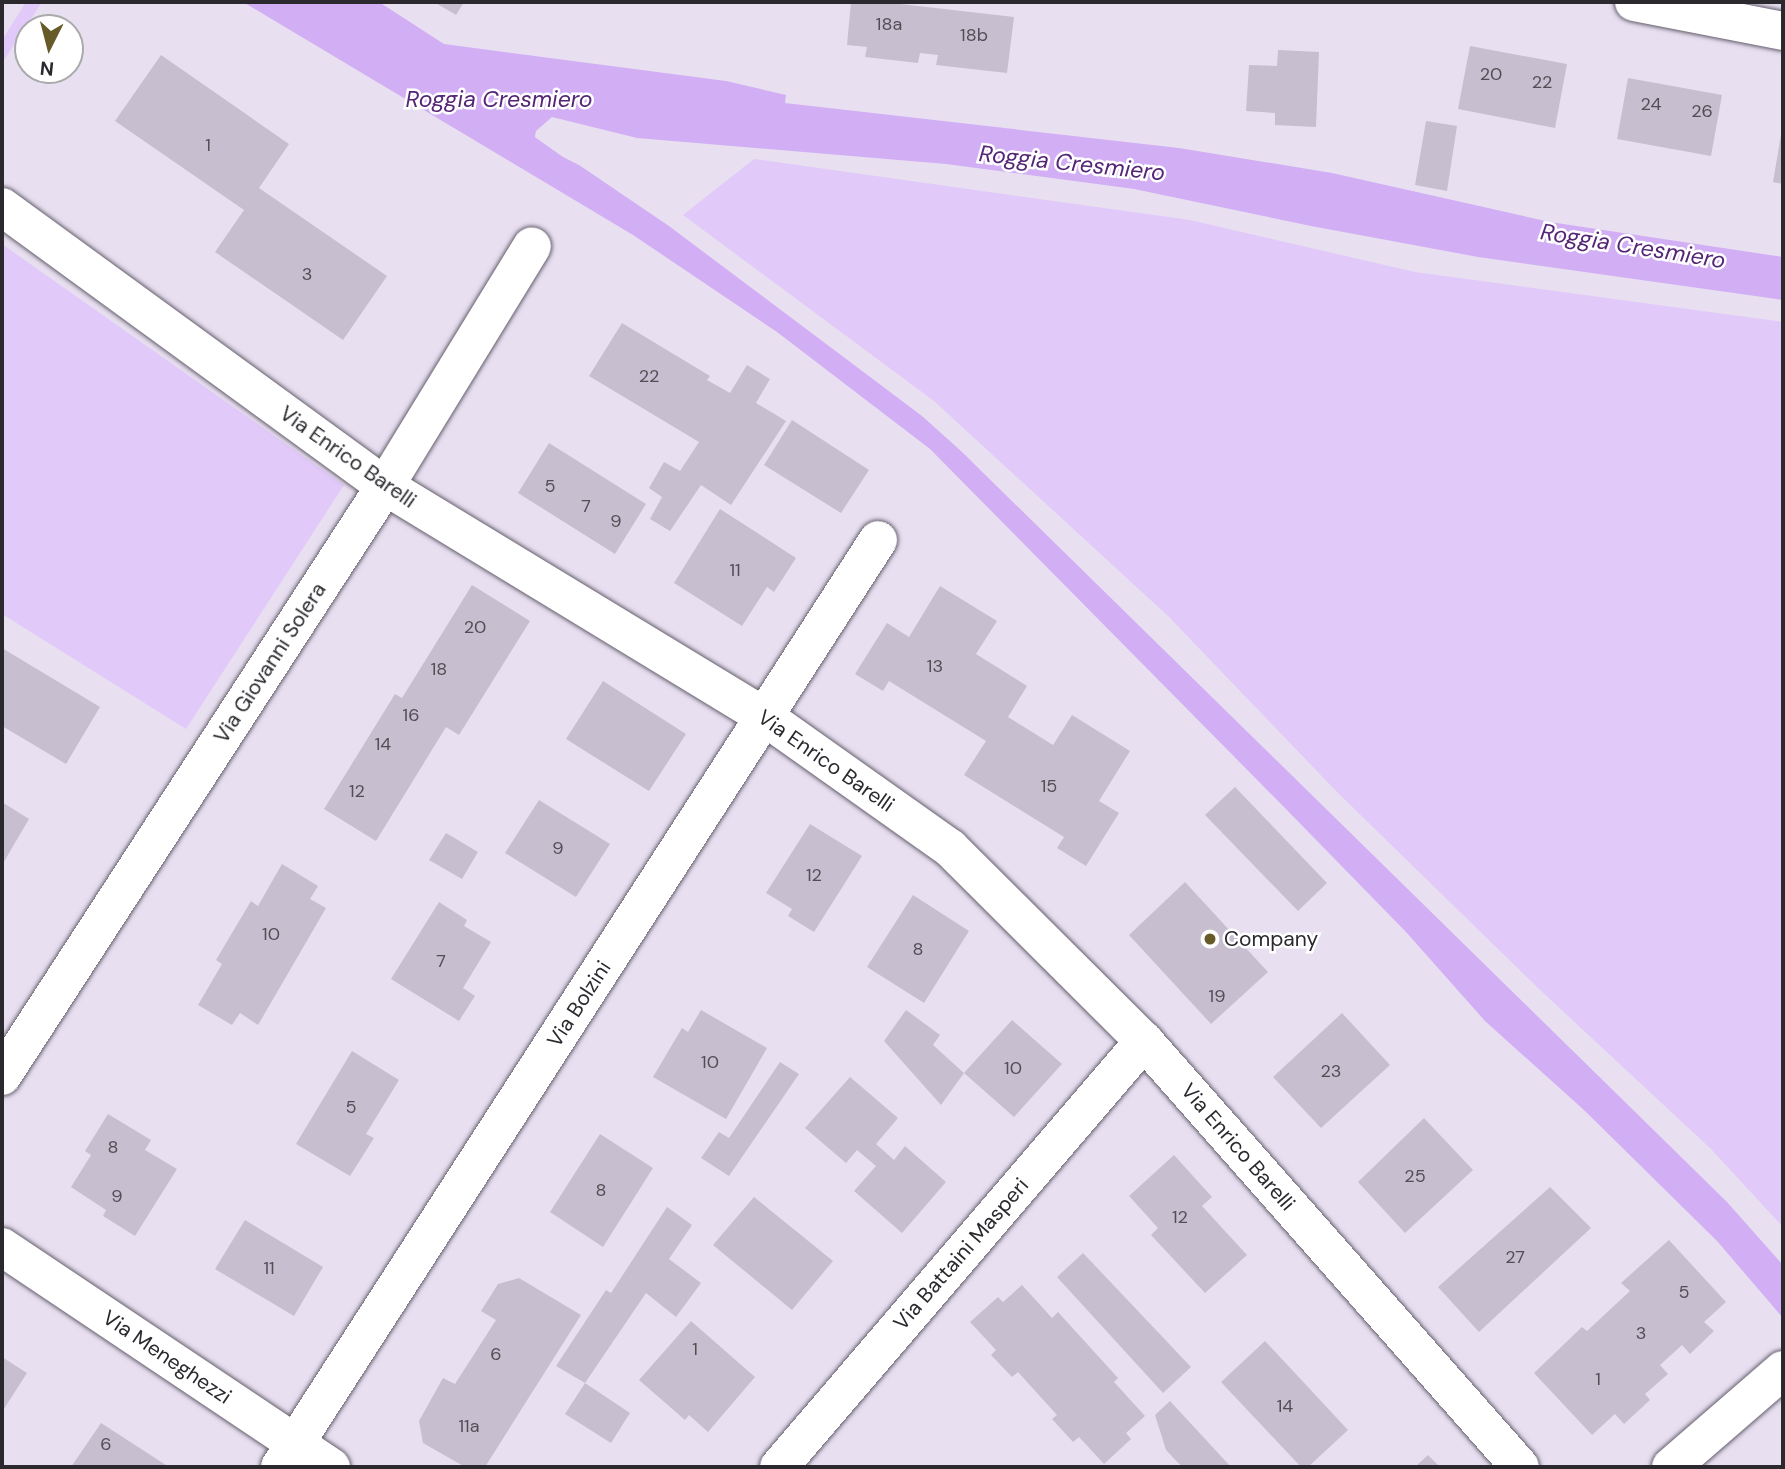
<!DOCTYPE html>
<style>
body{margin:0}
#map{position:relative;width:1785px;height:1469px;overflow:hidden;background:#e8e0f1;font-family:"DM Sans",sans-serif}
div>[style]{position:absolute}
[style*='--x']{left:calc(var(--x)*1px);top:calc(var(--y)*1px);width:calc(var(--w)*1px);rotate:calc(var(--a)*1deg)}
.green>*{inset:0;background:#e1c9f9}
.water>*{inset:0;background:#d2aff4}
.stream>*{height:12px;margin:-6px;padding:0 6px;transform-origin:6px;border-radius:6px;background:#d2aff4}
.building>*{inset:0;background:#c7bfcf}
.roads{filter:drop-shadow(0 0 2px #655e6c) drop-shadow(0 0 2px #655e6c)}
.street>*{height:38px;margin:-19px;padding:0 19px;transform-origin:19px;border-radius:19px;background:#fff}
.dots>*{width:19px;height:19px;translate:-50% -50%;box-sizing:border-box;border:4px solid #fff;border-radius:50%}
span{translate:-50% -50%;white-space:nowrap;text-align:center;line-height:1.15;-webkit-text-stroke:5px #fff;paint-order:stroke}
.number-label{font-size:18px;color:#524e56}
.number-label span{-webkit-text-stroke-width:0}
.street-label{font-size:21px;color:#2b282e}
.poi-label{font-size:21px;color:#2b282e}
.left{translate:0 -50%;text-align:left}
.water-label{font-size:23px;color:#542675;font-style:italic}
.frame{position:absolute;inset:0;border:4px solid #2b282e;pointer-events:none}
.north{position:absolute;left:14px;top:14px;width:70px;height:70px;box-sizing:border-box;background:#fff;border:2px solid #aaa9ab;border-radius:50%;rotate:186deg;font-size:19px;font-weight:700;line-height:28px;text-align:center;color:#2b282e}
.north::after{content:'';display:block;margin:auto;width:24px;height:32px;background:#665b28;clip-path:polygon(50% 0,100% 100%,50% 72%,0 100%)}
</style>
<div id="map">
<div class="green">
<div style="clip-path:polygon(26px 2px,42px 2px,2px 63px,2px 40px)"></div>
<div style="clip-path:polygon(754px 159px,1190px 220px,1415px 272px,1783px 322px,1783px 1227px,1711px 1149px,1539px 989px,1338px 793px,1168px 616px,934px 401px,683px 215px)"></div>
<div style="clip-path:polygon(2px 244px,344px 485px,186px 729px,2px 614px)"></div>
</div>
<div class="water">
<div style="clip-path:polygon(243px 2px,379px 2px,444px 44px,726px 81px,786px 95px,785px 103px,1179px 148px,1332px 173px,1550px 222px,1783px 257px,1783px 300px,1478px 257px,1311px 226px,1134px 189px,946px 164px,637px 138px,552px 117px,536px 131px,534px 141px,535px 150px,540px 155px,547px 158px,559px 155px,579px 165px,669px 226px,922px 416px,961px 451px,1727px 1202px,1783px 1265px,1783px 1318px,1717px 1241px,1585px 1111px,1485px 1021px,1406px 932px,1282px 805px,930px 449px,777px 332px,633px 235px)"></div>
</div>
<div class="stream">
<div style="--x:523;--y:136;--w:52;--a:35.5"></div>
</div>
<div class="building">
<div style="clip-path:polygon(434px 2px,464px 2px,456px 15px)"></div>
<div style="clip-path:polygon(851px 2px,883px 2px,1014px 17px,1007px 73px,936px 65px,938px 55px,920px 53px,918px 63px,865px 57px,867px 47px,847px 45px)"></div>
<div style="clip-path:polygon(1470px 46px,1567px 64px,1555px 128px,1458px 109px)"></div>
<div style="clip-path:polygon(1278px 50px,1319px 52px,1316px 127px,1275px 125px,1275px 113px,1246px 111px,1249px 65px,1277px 66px)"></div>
<div style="clip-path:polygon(161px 55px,289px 144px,259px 188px,387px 276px,343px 340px,215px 252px,244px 210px,115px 121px)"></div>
<div style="clip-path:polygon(1628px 78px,1722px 95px,1711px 156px,1617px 139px)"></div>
<div style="clip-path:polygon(1426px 121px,1457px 126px,1447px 191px,1415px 185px)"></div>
<div style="clip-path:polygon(1782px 129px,1783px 129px,1783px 184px,1773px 182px)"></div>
<div style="clip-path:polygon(622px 323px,710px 376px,707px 380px,730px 393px,747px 365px,770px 379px,756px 403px,786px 421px,731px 505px,701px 485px,670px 531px,650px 519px,662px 497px,649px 488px,664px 462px,680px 471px,699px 442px,589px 376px)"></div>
<div style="clip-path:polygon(792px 420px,869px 470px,841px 513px,764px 465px)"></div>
<div style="clip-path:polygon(549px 443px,646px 504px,615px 554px,518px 493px)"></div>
<div style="clip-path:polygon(720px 509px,796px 558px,774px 592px,767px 587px,742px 626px,674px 583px)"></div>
<div style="clip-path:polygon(472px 585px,530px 621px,459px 735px,446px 727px,376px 841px,324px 809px,395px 694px,402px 698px)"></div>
<div style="clip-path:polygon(940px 586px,997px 621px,976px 654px,1027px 686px,1008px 717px,1053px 745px,1072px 715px,1130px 751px,1099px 801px,1119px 813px,1086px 866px,1057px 848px,1064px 837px,964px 775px,986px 741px,889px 681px,883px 691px,855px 674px,887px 623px,909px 637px)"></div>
<div style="clip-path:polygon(2px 648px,100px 707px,66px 764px,2px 726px)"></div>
<div style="clip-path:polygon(603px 681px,686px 734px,649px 791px,566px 739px)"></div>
<div style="clip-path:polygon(1235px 787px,1327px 883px,1298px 911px,1205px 815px)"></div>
<div style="clip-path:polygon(539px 800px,610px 844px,576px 897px,505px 853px)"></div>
<div style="clip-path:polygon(2px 802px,29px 819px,2px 865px)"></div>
<div style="clip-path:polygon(810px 824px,862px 856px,814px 932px,788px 916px,792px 909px,766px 893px)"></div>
<div style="clip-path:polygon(446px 833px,478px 852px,462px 879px,429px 860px)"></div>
<div style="clip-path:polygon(282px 864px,318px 886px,310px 899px,326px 908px,258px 1025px,240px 1013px,232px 1025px,198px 1005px,222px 964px,216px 960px,251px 901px,258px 906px)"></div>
<div style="clip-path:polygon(1185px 882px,1268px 972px,1211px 1024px,1129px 935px)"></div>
<div style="clip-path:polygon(913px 895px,969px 931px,924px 1003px,867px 967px)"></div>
<div style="clip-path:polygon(439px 902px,467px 920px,464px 926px,491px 942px,463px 988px,475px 996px,459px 1021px,391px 979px)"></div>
<div style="clip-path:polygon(701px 1010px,767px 1048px,726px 1119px,653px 1077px,682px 1028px,688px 1032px)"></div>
<div style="clip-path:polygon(906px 1010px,940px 1035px,933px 1045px,964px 1073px,1012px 1020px,1062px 1064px,1014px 1117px,964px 1073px,941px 1105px,884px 1041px)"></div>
<div style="clip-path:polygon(1342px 1013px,1390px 1065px,1321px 1128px,1273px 1077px)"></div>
<div style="clip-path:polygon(352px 1051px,399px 1080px,366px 1134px,374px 1138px,350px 1176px,296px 1144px)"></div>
<div style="clip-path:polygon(780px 1062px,799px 1074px,729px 1176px,701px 1158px,719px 1132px,729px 1138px)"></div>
<div style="clip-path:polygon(850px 1077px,898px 1118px,876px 1144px,894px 1160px,905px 1146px,946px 1182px,902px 1233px,854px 1191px,876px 1166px,857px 1150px,846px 1163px,805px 1128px)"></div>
<div style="clip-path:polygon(108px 1114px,151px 1140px,145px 1150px,177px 1169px,135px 1236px,103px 1216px,106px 1210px,71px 1187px,91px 1155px,85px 1151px)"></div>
<div style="clip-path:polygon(1424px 1118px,1473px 1170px,1405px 1233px,1358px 1182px)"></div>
<div style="clip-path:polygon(600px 1134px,653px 1168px,603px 1247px,550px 1212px)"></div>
<div style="clip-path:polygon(1174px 1155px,1212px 1197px,1202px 1206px,1247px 1255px,1205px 1293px,1151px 1235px,1158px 1228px,1129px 1196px)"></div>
<div style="clip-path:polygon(1550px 1187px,1591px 1228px,1479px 1332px,1438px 1287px)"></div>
<div style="clip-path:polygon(754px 1197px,833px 1261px,792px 1310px,713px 1245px)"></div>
<div style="clip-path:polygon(667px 1207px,692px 1225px,669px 1259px,701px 1283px,676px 1317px,646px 1293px,585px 1383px,556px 1366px,606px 1290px,611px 1293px)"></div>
<div style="clip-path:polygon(245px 1220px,323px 1267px,294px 1316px,215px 1269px)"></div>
<div style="clip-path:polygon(1669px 1240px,1726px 1302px,1704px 1322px,1714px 1331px,1690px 1354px,1682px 1345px,1660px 1365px,1668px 1374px,1645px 1394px,1650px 1400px,1624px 1424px,1615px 1414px,1592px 1435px,1534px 1373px,1582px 1327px,1587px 1331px,1630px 1291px,1621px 1283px)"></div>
<div style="clip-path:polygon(1083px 1253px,1191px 1367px,1163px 1393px,1057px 1277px)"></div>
<div style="clip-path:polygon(519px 1278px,581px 1315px,485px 1467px,465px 1467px,423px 1443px,419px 1421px,443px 1378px,455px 1384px,496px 1320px,481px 1311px,498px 1284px)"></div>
<div style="clip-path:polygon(1022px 1285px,1052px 1318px,1058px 1312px,1118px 1378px,1114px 1382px,1145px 1416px,1126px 1433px,1131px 1439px,1104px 1464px,1079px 1437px,1073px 1442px,1052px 1419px,1057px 1415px,1018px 1372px,1012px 1377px,991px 1355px,996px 1350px,970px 1322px,998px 1297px,1003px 1302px)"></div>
<div style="clip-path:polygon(691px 1321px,755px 1377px,708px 1432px,689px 1415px,685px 1420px,639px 1380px)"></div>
<div style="clip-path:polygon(1265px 1341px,1348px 1430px,1308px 1467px,1301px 1467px,1221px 1382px)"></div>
<div style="clip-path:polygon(2px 1357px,27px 1373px,2px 1412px)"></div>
<div style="clip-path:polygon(585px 1383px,630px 1413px,611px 1443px,565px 1414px)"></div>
<div style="clip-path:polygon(1170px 1401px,1231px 1467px,1182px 1467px,1166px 1450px,1155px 1415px)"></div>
<div style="clip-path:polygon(101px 1423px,169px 1467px,71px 1467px)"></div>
<div style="clip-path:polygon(1428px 1455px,1440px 1467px,1415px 1467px)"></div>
</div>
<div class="roads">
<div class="street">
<div style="--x:1634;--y:2;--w:152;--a:11"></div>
<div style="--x:2;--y:207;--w:474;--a:36.1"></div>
<div style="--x:385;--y:486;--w:445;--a:31.3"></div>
<div style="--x:765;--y:717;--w:227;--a:35.3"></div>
<div style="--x:950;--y:848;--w:274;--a:44.9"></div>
<div style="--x:1144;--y:1041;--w:568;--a:48.57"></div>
<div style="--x:2;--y:1076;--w:703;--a:-57.01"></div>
<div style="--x:385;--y:486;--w:281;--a:-58.5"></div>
<div style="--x:2;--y:1247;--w:396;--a:33.8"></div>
<div style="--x:280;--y:1467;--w:1103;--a:-57.17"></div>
<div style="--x:779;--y:1467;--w:561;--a:-49.41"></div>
<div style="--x:1671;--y:1467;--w:148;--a:-40.9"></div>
</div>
</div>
<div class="dots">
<div style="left:1210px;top:939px;background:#665b28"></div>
</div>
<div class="number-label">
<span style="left:889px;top:24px">18a</span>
<span style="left:974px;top:35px">18b</span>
<span style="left:1491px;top:74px">20</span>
<span style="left:1542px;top:82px">22</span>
<span style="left:1651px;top:104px">24</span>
<span style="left:1702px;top:111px">26</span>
<span style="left:208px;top:145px">1</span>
<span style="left:307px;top:274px">3</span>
<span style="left:649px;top:376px">22</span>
<span style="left:550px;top:486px">5</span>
<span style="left:586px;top:506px">7</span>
<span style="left:616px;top:521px">9</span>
<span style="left:735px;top:570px">11</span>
<span style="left:475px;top:627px">20</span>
<span style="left:935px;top:666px">13</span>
<span style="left:439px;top:669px">18</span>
<span style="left:411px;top:715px">16</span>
<span style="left:383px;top:744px">14</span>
<span style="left:1049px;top:786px">15</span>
<span style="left:357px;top:791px">12</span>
<span style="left:558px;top:848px">9</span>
<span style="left:814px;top:875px">12</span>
<span style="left:271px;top:934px">10</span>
<span style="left:918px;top:949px">8</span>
<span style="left:441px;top:961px">7</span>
<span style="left:1217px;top:996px">19</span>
<span style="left:710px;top:1062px">10</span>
<span style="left:1013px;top:1068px">10</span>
<span style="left:1331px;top:1071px">23</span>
<span style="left:351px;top:1107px">5</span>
<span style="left:113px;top:1147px">8</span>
<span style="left:1415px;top:1176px">25</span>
<span style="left:601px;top:1190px">8</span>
<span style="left:117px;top:1196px">9</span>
<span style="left:1180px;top:1217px">12</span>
<span style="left:1515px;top:1257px">27</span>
<span style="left:269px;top:1268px">11</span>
<span style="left:1684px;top:1292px">5</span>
<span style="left:1641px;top:1333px">3</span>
<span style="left:695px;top:1349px">1</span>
<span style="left:496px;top:1354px">6</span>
<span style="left:1598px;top:1379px">1</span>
<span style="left:1285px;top:1406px">14</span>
<span style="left:469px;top:1426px">11a</span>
<span style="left:106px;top:1444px">6</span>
</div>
<div class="street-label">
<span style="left:348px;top:457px;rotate:35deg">Via Enrico Barelli</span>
<span style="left:270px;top:663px;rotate:-57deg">Via Giovanni Solera</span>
<span style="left:826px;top:761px;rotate:35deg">Via Enrico Barelli</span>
<span style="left:579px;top:1004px;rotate:-57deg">Via Bolzini</span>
<span style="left:1238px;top:1147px;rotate:49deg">Via Enrico Barelli</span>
<span style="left:961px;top:1254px;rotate:-49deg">Via Battaini Masperi</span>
<span style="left:167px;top:1357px;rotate:34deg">Via Meneghezzi</span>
</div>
<div class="poi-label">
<span class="left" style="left:1224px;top:939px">Company</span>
</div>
<div class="water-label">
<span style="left:499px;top:99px">Roggia Cresmiero</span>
<span style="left:1072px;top:163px;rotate:6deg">Roggia Cresmiero</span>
<span style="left:1633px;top:246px;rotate:9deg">Roggia Cresmiero</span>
</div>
<div class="frame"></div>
<div class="north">N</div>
</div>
